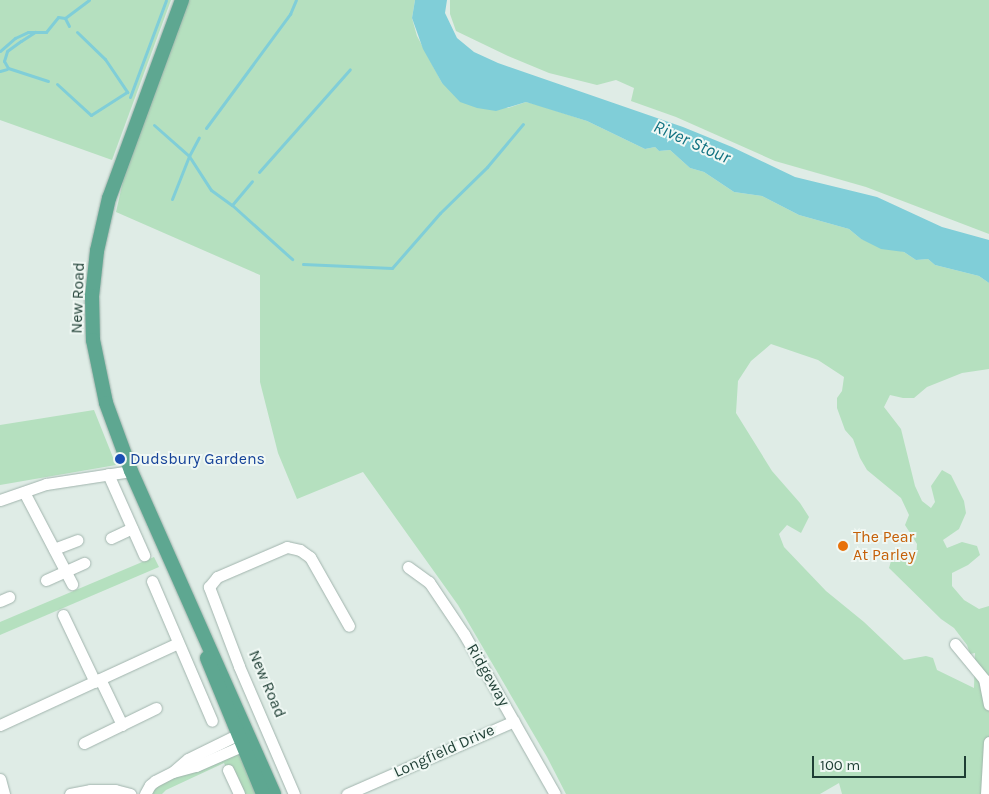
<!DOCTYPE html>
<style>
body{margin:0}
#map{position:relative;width:989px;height:794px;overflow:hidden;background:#dfece6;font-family:Karla,sans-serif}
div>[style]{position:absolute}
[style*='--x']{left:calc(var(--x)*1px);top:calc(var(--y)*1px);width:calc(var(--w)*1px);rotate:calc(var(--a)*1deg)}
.green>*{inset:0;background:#b5e0bf}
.water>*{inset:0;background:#80ced8}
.stream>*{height:3px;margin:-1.5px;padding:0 1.5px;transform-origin:1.5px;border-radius:1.5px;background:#80ced8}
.roads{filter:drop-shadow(0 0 1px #a1b4ad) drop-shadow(0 0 1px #a1b4ad)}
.minor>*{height:11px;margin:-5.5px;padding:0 5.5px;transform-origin:5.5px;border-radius:5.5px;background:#fff}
.major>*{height:14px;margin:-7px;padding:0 7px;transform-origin:7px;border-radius:7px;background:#5ea791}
.dots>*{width:14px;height:14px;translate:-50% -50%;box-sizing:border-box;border:2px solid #f0f8f4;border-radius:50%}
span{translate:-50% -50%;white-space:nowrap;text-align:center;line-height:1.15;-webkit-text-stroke:4px #f0f8f4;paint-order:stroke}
.street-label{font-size:16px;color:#1e3e34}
.transit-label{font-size:16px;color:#164399}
.left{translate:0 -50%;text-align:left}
.food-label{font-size:16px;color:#c56008}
.water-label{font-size:18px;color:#117281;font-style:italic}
.scale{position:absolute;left:812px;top:756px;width:154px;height:22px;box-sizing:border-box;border:2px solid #1e3e34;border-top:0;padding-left:6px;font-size:15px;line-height:18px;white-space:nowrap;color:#1e3e34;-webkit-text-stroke:4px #f0f8f4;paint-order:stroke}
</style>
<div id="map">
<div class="green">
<div style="clip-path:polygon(0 0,171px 0,112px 160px,0 120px)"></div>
<div style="clip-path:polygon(evenodd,188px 0,415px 0,412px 18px,417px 36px,442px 83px,508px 108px,526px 102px,538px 105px,587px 121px,645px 149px,655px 147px,659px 151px,670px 150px,690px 168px,704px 172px,734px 192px,762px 196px,799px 215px,849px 229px,861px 239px,904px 252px,916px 260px,928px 259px,935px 265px,979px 276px,989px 283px,989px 369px,962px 373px,927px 387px,914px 398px,903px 398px,890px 395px,884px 407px,901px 429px,915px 486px,922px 501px,931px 508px,935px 502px,931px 486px,942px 470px,951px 475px,964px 501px,966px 513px,959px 529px,943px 540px,947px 548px,962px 542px,977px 546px,980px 555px,968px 565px,952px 573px,952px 586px,964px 600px,979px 609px,989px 606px,989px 794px,842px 794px,839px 783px,820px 794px,566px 794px,547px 757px,458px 605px,363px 472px,297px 499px,278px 453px,260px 382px,260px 275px,116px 212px,123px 181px,188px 0,771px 344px,818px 360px,844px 377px,842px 391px,837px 398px,837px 408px,845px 430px,853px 439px,860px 458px,867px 470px,901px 498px,909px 515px,905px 525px,917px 544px,916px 560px,894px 551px,889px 568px,941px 619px,954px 628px,967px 645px,970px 654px,975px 653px,974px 688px,937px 670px,933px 658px,926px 656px,904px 660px,864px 622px,826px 591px,784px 547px,779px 534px,787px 525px,801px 533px,809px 517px,800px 503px,772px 471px,736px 413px,738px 381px,751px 361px,771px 344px)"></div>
<div style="clip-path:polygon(450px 0,989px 0,989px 234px,866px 187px,775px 161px,676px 117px,631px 101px,634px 88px,616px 80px,597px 85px,549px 73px,508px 56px,456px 31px,450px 14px)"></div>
<div style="clip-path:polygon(94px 410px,116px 465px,0 485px,0 425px)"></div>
<div style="clip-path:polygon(154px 557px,159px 567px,0 635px,0 622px)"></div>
<div style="clip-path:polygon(237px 748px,256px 794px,239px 794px,224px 763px,166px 790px,162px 794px,145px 794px,146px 790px)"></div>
</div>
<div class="water">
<div style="clip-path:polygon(415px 0,447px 0,445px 13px,457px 38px,474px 52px,498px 63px,683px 127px,732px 147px,795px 177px,877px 197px,942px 227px,989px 240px,989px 283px,979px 276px,935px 265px,928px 259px,916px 260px,904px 252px,881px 249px,861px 239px,849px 229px,799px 215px,762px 196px,734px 192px,704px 172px,690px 168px,670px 150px,659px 151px,655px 147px,645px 149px,587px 121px,526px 102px,496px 111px,477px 108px,460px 102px,442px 83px,423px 49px,412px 18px)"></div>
</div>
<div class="stream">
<div style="--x:69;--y:26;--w:9;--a:-117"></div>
<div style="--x:65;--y:18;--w:30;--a:-37"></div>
<div style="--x:77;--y:32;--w:39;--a:44"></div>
<div style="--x:105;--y:59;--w:40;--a:56"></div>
<div style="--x:0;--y:51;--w:20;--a:-41"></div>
<div style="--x:15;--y:38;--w:14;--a:-25"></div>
<div style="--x:28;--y:32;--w:6;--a:0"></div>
<div style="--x:0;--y:71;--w:7;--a:-16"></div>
<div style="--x:48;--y:81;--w:42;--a:-162"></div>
<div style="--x:8;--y:68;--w:8;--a:-120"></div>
<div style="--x:4;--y:61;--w:10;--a:-73"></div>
<div style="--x:7;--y:51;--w:17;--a:-36"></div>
<div style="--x:21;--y:41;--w:17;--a:-33"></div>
<div style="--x:35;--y:32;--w:11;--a:0"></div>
<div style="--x:46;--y:32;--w:19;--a:-51"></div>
<div style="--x:58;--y:17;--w:7;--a:8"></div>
<div style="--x:57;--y:84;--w:46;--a:42.4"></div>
<div style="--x:91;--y:115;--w:43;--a:-32.6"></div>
<div style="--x:130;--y:97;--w:103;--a:-69.6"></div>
<div style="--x:154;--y:125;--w:47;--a:41.5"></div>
<div style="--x:189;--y:156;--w:40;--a:57.1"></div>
<div style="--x:211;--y:190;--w:26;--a:36"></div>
<div style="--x:232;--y:205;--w:81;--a:42"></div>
<div style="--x:206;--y:128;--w:142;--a:-53.6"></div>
<div style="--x:290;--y:14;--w:15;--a:-67"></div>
<div style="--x:259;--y:172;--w:137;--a:-48.5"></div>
<div style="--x:172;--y:199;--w:46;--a:-68.4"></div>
<div style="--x:189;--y:156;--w:21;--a:-62"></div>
<div style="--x:232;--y:205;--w:31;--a:-50"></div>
<div style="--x:303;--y:264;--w:89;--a:2.6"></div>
<div style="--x:392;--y:268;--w:73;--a:-48.9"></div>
<div style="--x:440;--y:213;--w:66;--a:-44.4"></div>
<div style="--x:487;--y:167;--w:56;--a:-50.1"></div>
</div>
<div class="roads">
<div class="minor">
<div style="--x:108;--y:474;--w:89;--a:66"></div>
<div style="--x:24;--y:492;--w:104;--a:62.4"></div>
<div style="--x:0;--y:500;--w:49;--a:-19.2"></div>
<div style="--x:46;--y:484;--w:86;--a:-8.7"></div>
<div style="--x:111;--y:538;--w:23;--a:-25"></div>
<div style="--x:54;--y:549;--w:25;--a:-21"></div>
<div style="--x:408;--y:567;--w:26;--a:36"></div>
<div style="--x:429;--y:582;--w:63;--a:56.1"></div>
<div style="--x:464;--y:634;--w:184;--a:60.4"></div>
<div style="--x:46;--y:580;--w:42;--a:-24.1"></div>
<div style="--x:152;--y:581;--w:152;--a:66.8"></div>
<div style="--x:0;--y:601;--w:10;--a:-24"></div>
<div style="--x:63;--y:615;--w:74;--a:64.5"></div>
<div style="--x:955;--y:644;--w:45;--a:50.4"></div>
<div style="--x:984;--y:679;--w:26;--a:79"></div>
<div style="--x:100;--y:679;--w:51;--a:64.4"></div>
<div style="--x:0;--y:725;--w:196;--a:-24.7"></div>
<div style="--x:84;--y:743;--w:80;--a:-25.9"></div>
<div style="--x:228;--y:770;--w:26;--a:65"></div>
<div style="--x:174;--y:771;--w:18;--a:-41"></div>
<div style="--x:188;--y:759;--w:55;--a:-26.1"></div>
<div style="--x:237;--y:735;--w:9;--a:0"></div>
<div style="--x:0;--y:779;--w:16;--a:75"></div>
<div style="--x:70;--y:794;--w:20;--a:-11"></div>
<div style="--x:90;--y:790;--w:25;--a:0"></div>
<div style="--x:115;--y:790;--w:16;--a:15"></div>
<div style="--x:145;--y:794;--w:10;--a:-61"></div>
<div style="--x:150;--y:785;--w:6;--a:-39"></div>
<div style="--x:155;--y:781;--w:20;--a:-27"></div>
<div style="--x:173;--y:772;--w:24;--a:-15"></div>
<div style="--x:196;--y:766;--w:45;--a:-23.7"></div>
<div style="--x:237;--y:748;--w:15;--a:-42"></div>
<div style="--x:294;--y:794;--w:139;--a:-113.3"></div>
<div style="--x:239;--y:666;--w:85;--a:-110.8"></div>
<div style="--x:209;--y:587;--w:13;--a:-51"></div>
<div style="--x:217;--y:577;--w:76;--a:-23.2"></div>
<div style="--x:287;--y:547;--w:13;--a:13"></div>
<div style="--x:300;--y:550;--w:12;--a:35"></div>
<div style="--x:310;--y:557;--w:79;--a:60.5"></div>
<div style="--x:347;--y:794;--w:182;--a:-23.6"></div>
<div style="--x:986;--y:794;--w:52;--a:-86.7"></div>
</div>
<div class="major">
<div style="--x:182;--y:0;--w:211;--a:110.2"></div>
<div style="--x:109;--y:198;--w:54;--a:102.8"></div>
<div style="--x:97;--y:251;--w:45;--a:96.3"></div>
<div style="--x:92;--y:296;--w:44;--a:88.7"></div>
<div style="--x:93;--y:340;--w:64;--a:78.3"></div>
<div style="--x:106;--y:403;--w:72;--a:69.8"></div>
<div style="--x:131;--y:471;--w:353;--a:66.1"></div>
<div style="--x:207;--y:658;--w:147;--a:67.6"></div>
</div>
</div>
<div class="dots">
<div style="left:120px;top:459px;background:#1a4fb4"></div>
<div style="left:843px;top:546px;background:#e8710a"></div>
</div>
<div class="street-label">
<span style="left:78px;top:298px;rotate:-88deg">New Road</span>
<span style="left:488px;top:675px;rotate:60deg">Ridgeway</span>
<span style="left:267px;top:684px;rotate:67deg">New Road</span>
<span style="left:444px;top:751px;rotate:-24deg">Longfield Drive</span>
</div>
<div class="transit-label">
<span class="left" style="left:130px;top:459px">Dudsbury Gardens</span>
</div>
<div class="food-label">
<span class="left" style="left:853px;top:546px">The Pear<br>At Parley</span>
</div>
<div class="water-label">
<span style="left:692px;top:142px;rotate:24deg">River Stour</span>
</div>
<div class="scale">100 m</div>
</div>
